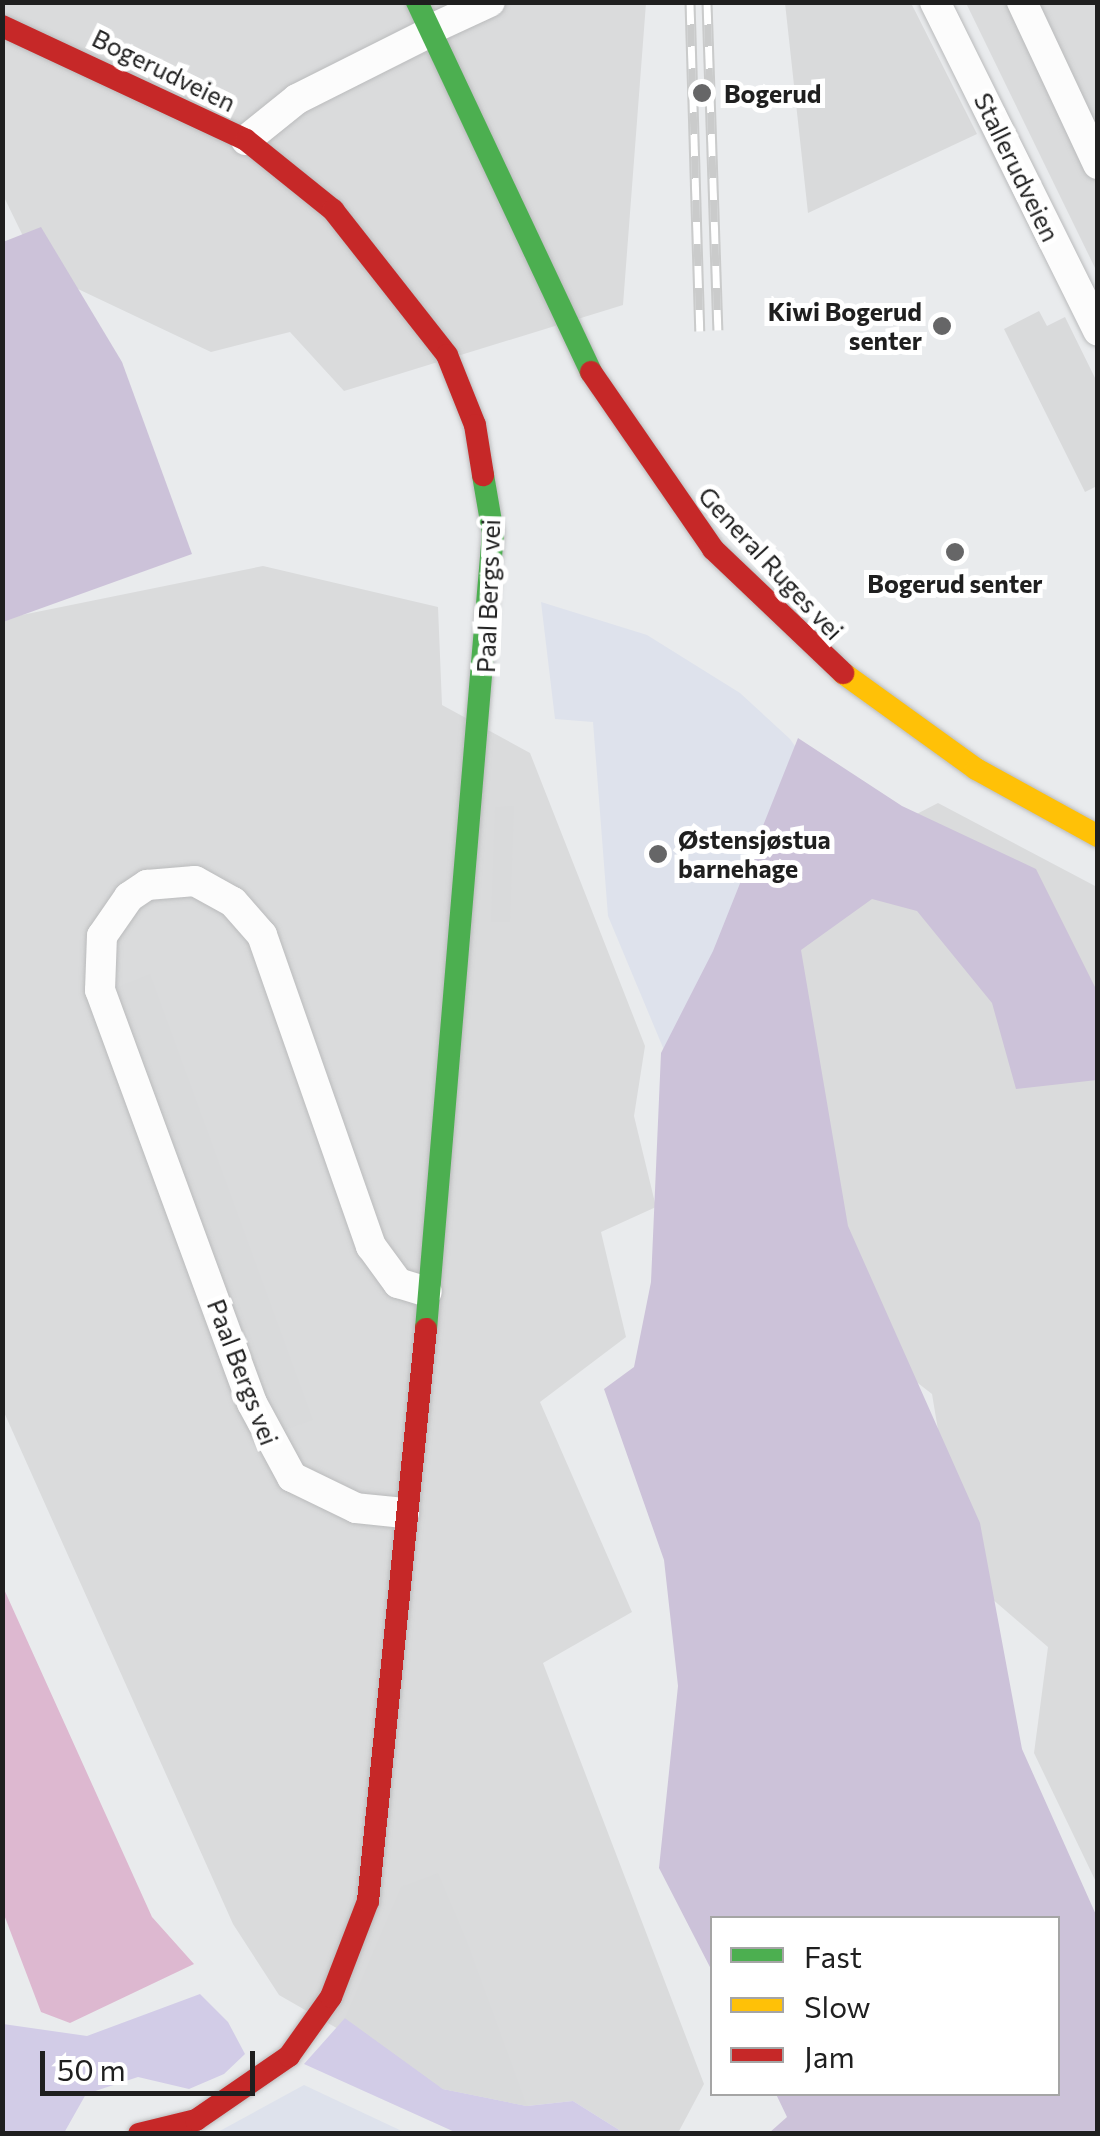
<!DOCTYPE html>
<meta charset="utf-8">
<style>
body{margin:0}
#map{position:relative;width:1100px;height:2136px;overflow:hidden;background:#e9ebed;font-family:Commissioner,sans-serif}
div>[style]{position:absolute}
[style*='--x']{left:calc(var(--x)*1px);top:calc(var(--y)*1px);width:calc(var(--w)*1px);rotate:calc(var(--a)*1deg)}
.residential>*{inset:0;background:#dadbdc}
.education>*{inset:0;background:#dee2ec}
.grass>*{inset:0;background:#d2cce7}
.forest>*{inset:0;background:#ccc2d9}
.pitch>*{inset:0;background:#ddb8d0}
.parking>*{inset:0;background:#d9dadb}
.roads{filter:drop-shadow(0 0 2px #babbbc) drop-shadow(0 0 2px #babbbc)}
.street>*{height:30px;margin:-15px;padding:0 15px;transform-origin:15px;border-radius:15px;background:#fcfcfc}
.fast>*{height:22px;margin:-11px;padding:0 11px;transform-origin:11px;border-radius:11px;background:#4caf50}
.slow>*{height:22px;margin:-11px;padding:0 11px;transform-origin:11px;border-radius:11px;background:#ffc107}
.jam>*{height:22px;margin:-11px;padding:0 11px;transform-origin:11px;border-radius:11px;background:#c62828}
.rail>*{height:11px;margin-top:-5.5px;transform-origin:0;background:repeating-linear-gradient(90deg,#fff 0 22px,#cacbcb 0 44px);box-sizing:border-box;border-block:2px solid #cacbcb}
.dots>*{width:28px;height:28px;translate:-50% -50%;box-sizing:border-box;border:5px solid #fff;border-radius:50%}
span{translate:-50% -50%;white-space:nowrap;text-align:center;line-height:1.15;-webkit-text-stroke:10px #fff;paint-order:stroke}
.street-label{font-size:25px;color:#1f1f1f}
.poi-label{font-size:25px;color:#1f1f1f;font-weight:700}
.left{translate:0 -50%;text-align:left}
.right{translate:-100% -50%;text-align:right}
.frame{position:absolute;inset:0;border:5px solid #1f1f1f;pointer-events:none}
.legend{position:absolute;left:710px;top:1916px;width:350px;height:180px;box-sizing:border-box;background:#fff;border:2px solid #a5a5a5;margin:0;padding:12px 18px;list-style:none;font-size:30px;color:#1f1f1f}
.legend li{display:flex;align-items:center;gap:20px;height:50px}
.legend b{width:50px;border:2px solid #a5a5a5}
.scale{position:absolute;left:40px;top:2051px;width:215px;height:45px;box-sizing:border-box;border:5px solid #1f1f1f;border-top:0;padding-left:12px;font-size:30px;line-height:35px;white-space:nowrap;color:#1f1f1f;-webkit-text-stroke:8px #fff;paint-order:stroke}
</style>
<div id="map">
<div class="residential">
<div style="clip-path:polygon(3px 3px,646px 3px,623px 305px,344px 391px,290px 332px,211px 352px,40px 271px,3px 195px)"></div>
<div style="clip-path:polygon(966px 3px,1097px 3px,1097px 272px)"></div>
<div style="clip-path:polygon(263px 566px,438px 607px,442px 705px,530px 753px,645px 1046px,634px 1116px,656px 1207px,601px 1232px,626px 1337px,540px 1402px,632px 1612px,543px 1663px,704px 2084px,678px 2133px,624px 2133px,573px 2101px,527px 2106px,443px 2089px,279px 1995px,233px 1924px,3px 1410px,2px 619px)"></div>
<div style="clip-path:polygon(938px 803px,1097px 887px,1097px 1884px,1034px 1753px,1048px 1647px,962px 1573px,932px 1394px,821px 1308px,793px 878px)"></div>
</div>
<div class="education">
<div style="clip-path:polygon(541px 602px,647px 635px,740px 693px,790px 739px,847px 821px,669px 1062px,608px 916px,593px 722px,555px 719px)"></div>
<div style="clip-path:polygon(304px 2085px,406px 2133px,216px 2133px)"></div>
</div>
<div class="grass">
<div style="clip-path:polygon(200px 1994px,228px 2022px,245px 2054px,224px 2074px,189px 2089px,138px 2077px,86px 2094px,64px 2133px,3px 2133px,3px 2024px,87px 2036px)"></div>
<div style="clip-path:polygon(345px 2018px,443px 2089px,527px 2106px,573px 2101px,624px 2133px,457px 2133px,304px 2064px)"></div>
</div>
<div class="forest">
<div style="clip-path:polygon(41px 227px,122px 362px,192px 554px,3px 622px,3px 242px)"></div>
<div style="clip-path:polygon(798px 738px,902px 806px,1036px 869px,1097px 991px,1097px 1080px,1016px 1089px,992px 1003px,917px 911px,872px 899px,801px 950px,848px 1226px,980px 1523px,1022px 1749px,1097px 1917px,1097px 2133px,769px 2133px,787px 2117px,776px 2094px,1058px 2094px,1058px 1918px,712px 1918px,712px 1971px,659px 1868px,678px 1686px,664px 1560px,604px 1389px,634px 1367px,651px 1282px,661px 1053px,713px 951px)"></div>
</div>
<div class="pitch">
<div style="clip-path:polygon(3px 1587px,152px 1917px,194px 1964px,70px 2023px,41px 2012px,3px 1912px)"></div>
</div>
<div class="parking">
<div style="clip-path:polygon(785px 3px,911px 3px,977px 134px,808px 213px)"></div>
<div style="clip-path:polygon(1039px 311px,1047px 326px,1065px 317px,1097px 382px,1097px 486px,1085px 492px,1004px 329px)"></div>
<div style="clip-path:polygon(514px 806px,510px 922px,491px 922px,495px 807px)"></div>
<div style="clip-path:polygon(150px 974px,313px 1420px,284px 1430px,118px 987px)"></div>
<div style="clip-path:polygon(438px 1873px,466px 1939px,527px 2106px,443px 2089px,345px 2018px,401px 1887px)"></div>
</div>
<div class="roads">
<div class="street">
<div style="--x:935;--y:2;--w:367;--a:63.6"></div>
<div style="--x:1022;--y:2;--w:179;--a:64.9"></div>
<div style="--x:429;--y:30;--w:67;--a:-24.7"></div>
<div style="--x:246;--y:140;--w:65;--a:-38.8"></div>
<div style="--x:297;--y:99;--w:149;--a:-26.7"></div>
<div style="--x:404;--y:1513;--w:48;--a:-174.1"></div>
<div style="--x:356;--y:1508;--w:71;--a:-154.2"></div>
<div style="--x:292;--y:1477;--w:84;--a:-118.4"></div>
<div style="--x:252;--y:1403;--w:440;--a:-110.2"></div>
<div style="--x:100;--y:990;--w:54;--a:-87.9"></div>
<div style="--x:102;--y:936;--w:47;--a:-55.3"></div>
<div style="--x:129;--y:897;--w:22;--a:-34"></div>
<div style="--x:147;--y:885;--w:48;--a:-4.8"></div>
<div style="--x:195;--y:881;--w:43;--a:28.9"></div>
<div style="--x:233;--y:902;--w:44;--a:48.7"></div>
<div style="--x:262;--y:935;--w:330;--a:70.7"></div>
<div style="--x:371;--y:1246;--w:46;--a:53.9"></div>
<div style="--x:398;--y:1283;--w:30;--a:17"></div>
</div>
<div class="fast">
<div style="--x:417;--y:2;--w:409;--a:64.8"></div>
<div style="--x:426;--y:1329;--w:799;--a:-85.19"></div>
<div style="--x:493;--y:533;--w:59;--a:-99.8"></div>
</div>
<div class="slow">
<div style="--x:843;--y:673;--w:164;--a:35.8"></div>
<div style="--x:976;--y:769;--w:139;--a:28.8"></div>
</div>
<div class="jam">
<div style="--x:2;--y:26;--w:269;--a:25"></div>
<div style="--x:246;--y:140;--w:112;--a:38.8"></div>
<div style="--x:333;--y:210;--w:184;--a:51.8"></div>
<div style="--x:447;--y:355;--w:75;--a:68.2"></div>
<div style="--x:475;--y:425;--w:51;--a:80.9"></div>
<div style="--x:591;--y:372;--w:215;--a:55.4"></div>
<div style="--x:713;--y:549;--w:180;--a:43.6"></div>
<div style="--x:139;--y:2134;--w:59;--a:-13.8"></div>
<div style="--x:196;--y:2120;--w:113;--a:-34.5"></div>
<div style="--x:289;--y:2056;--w:72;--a:-54.6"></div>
<div style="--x:331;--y:1997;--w:103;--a:-68.9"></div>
<div style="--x:368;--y:1901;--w:575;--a:-84.21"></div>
</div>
</div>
<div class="rail">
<div style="--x:690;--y:2;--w:329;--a:88.3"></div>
<div style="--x:707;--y:2;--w:328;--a:88.1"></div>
</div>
<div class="dots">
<div style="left:702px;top:93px;background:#666667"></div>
<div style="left:942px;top:326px;background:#666667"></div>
<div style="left:955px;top:552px;background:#666667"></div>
<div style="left:658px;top:854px;background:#666667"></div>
</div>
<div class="street-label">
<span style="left:164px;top:70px;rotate:26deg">Bogerudveien</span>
<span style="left:1017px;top:167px;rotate:64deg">Stallerudveien</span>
<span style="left:771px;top:563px;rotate:47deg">General Ruges vei</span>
<span style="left:488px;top:596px;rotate:-88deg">Paal Bergs vei</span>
<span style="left:243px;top:1372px;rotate:69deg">Paal Bergs vei</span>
</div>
<div class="poi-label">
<span class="left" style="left:724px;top:93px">Bogerud</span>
<span class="right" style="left:922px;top:326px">Kiwi Bogerud<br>senter</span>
<span style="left:955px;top:583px">Bogerud senter</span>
<span class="left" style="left:678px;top:854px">Østensjøstua<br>barnehage</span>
</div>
<div class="frame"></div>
<ul class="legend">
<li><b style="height:12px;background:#4caf50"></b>Fast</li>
<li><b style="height:12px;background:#ffc107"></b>Slow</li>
<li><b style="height:12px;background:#c62828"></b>Jam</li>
</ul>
<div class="scale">50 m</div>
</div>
